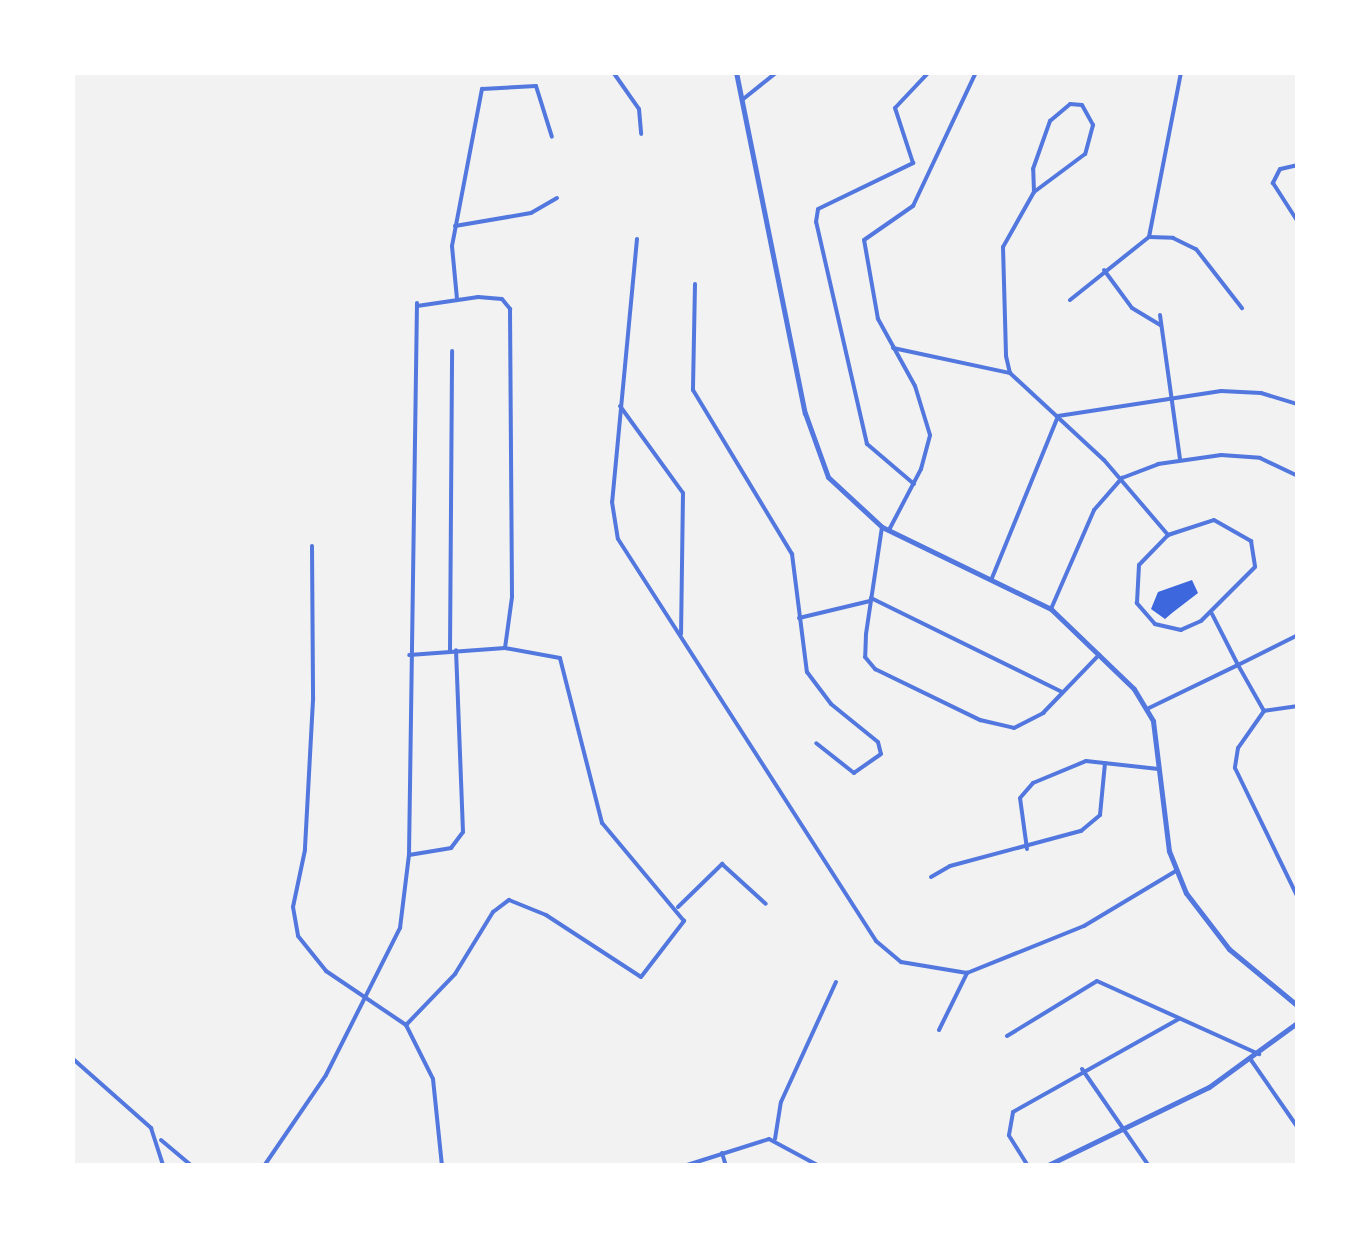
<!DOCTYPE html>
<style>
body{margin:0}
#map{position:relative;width:1370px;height:1238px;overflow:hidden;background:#f2f2f2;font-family:Manrope,sans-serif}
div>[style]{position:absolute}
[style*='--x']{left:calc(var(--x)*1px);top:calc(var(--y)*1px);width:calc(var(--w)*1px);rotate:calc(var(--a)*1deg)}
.building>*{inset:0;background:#3d67dc}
.minor>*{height:4px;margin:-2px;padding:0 2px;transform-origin:2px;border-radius:2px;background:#5277de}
.tertiary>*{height:5px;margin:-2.5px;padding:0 2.5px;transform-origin:2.5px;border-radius:2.5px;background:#5277de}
span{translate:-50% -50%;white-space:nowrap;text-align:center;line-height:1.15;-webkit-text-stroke:10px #fff;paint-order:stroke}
.frame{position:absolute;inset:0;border:75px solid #fff;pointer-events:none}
</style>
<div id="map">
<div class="building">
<div style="clip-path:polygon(1192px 580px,1198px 593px,1172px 613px,1165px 619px,1151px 609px,1158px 592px)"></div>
</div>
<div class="minor">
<div style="--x:613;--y:72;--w:45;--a:54.9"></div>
<div style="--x:639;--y:109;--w:25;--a:85"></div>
<div style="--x:742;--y:100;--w:45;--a:-38.7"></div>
<div style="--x:1298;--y:165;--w:18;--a:167"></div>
<div style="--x:1280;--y:169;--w:16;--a:117"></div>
<div style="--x:1273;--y:183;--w:46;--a:57.3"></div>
<div style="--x:1034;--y:192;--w:23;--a:-92"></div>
<div style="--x:1033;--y:169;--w:51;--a:-70.5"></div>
<div style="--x:1050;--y:121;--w:26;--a:-40"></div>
<div style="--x:1070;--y:104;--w:12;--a:5"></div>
<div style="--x:1082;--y:105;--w:23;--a:61"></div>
<div style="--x:1093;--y:125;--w:30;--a:105"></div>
<div style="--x:1085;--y:154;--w:64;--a:143.3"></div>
<div style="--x:1034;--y:192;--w:63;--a:119.4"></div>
<div style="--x:1003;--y:247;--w:109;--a:88.4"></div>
<div style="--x:1006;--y:356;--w:17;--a:77"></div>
<div style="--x:1010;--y:373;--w:128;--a:42.8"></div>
<div style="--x:1104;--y:460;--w:99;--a:49.5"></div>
<div style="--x:455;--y:226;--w:77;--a:-9.7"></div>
<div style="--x:531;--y:213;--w:30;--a:-30"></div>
<div style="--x:1149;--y:237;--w:168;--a:-79"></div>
<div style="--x:637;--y:239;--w:264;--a:95.4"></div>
<div style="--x:612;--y:502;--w:37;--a:81"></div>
<div style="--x:618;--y:539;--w:478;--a:57.3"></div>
<div style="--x:876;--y:941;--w:33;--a:40"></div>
<div style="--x:901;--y:962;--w:67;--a:9.5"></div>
<div style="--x:1104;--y:270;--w:47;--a:53.6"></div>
<div style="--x:1132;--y:308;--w:33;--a:31"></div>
<div style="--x:695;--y:284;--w:106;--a:91.1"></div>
<div style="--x:693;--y:390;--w:192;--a:58.9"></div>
<div style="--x:792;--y:554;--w:119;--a:82.8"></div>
<div style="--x:807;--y:672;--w:40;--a:53"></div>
<div style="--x:831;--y:704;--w:60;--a:39"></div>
<div style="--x:878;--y:742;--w:12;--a:76"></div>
<div style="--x:881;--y:754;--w:33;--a:145"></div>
<div style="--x:854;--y:773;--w:48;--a:-141.7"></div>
<div style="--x:457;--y:299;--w:53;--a:-95.4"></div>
<div style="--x:452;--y:246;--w:160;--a:-79.2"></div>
<div style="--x:482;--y:89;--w:54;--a:-3.2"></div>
<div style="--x:536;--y:86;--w:53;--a:72.6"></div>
<div style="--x:1070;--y:300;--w:101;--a:-38.6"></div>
<div style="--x:1149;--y:237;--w:24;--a:2"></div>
<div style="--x:1173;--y:238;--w:25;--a:26"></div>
<div style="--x:1196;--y:249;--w:75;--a:52.1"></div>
<div style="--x:417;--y:306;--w:62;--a:-8.4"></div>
<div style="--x:478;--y:297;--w:24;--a:5"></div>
<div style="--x:502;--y:299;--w:13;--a:51"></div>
<div style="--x:510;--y:309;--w:288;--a:89.6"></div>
<div style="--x:512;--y:597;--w:51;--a:97.8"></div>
<div style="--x:1160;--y:315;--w:145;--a:82.1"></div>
<div style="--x:893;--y:348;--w:120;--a:12.1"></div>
<div style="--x:620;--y:406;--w:107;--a:54.1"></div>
<div style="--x:683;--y:493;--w:141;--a:90.8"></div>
<div style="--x:914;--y:484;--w:62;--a:-139.6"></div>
<div style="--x:867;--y:444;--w:228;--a:-102.9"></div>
<div style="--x:816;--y:222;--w:13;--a:-81"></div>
<div style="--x:818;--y:209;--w:106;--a:-25.8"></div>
<div style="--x:913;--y:163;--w:58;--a:-108.1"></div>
<div style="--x:895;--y:108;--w:50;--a:-46.6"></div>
<div style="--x:1214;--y:520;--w:43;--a:29.6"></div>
<div style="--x:1251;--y:541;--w:26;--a:81"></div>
<div style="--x:1255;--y:567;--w:76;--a:135"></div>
<div style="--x:1201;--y:621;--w:22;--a:156"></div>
<div style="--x:1181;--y:630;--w:27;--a:-167"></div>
<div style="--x:1155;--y:624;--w:28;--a:-131"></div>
<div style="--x:1137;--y:603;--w:38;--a:-87"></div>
<div style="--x:1139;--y:565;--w:42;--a:-46"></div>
<div style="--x:1168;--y:535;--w:48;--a:-18.1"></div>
<div style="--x:882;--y:527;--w:108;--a:98.5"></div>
<div style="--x:866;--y:634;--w:23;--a:92"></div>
<div style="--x:865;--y:657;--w:16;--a:50"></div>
<div style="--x:875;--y:669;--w:117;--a:25.9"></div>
<div style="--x:980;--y:720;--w:35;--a:13"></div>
<div style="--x:1014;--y:728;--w:33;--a:-27"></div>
<div style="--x:1043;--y:713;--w:81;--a:-46"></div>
<div style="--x:889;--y:530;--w:69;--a:-62.3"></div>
<div style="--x:921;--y:469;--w:35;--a:-75"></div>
<div style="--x:930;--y:435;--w:51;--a:-107"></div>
<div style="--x:915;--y:386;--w:77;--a:-118.9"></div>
<div style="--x:878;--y:319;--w:80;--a:-100"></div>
<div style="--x:864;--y:240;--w:60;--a:-34.8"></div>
<div style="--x:913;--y:206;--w:148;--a:-64.8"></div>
<div style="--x:312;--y:546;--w:154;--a:89.6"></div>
<div style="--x:313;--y:700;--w:150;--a:93.1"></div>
<div style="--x:305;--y:850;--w:58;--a:101.9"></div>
<div style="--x:293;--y:907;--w:29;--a:80"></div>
<div style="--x:298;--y:936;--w:45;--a:51.3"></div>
<div style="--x:326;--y:971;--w:97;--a:34"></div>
<div style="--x:406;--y:1025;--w:60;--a:63.4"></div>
<div style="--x:433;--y:1079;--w:87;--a:84.1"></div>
<div style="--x:992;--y:578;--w:175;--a:-67.8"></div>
<div style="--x:1058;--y:416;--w:165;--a:-8.7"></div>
<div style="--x:1221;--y:391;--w:40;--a:2.9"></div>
<div style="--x:1261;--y:393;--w:39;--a:17"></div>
<div style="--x:871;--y:598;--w:213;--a:26.2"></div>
<div style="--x:1051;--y:609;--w:108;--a:-66.5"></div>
<div style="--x:1094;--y:510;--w:43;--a:-48.8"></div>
<div style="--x:1122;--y:478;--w:39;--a:-21"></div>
<div style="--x:1158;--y:464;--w:64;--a:-8.1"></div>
<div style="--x:1221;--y:455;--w:39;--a:4"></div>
<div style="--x:1260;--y:458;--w:42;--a:25.3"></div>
<div style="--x:799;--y:618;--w:73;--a:-13.5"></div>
<div style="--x:450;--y:651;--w:300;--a:-89.6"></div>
<div style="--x:1298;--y:706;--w:34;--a:172"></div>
<div style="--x:1264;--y:711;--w:45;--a:125.1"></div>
<div style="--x:1238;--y:748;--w:20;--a:99"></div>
<div style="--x:1235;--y:768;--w:144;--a:64.1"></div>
<div style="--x:1149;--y:708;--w:99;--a:-25.8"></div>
<div style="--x:1238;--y:665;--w:57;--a:-117"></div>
<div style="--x:1264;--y:711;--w:53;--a:-119.5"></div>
<div style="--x:1238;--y:665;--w:67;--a:-26.6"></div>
<div style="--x:1027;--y:849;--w:51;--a:-97.8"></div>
<div style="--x:1020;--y:798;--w:20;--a:-49"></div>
<div style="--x:1033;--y:783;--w:57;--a:-22.5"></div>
<div style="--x:1086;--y:761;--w:73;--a:6.3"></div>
<div style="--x:409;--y:855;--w:43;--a:-9.5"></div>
<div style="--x:451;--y:848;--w:20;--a:-53"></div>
<div style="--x:463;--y:832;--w:182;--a:-92.2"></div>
<div style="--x:931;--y:877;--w:22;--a:-30"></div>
<div style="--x:950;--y:866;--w:136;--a:-15"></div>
<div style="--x:1081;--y:831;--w:25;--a:-40"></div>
<div style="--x:1100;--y:815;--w:52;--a:-84.5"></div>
<div style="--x:678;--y:907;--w:62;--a:-44.3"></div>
<div style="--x:722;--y:864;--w:59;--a:42.3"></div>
<div style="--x:406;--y:1025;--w:71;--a:-46.1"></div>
<div style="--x:455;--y:974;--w:73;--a:-58.5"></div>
<div style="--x:493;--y:912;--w:20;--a:-37"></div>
<div style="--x:509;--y:900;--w:40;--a:22"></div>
<div style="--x:546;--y:915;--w:113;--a:33.1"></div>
<div style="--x:641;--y:977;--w:71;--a:-52.5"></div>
<div style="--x:684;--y:921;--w:128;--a:-129.9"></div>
<div style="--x:602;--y:823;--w:170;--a:-104.3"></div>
<div style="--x:560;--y:658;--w:56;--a:-169.7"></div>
<div style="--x:505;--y:648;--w:96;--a:175.8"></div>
<div style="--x:939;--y:1030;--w:64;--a:-63.8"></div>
<div style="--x:967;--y:973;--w:126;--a:-21.9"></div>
<div style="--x:1084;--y:926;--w:107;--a:-30.9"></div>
<div style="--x:1007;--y:1036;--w:105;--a:-31.4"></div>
<div style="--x:1097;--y:981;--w:178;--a:24.3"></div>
<div style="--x:72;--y:1058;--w:106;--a:41.5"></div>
<div style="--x:151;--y:1128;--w:40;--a:72"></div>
<div style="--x:1251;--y:1060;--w:83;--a:55.3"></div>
<div style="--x:1082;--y:1069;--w:118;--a:55.4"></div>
<div style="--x:775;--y:1139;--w:37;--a:-81"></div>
<div style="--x:781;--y:1102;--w:132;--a:-65.4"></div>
<div style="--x:161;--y:1140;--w:40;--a:40"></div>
<div style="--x:722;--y:1153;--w:14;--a:73"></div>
<div style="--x:264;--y:1166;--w:110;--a:-55.7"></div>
<div style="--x:326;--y:1075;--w:165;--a:-63.3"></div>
<div style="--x:400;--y:928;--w:74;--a:-83"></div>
<div style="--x:409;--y:855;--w:552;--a:-89.17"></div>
<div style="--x:684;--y:1166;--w:89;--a:-17.6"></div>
<div style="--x:769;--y:1139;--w:57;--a:28.4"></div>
<div style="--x:1028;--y:1166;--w:36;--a:-122"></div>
<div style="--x:1009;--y:1135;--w:23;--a:-80"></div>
<div style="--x:1013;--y:1112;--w:190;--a:-29.3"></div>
</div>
<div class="tertiary">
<div style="--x:736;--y:72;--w:348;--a:78.6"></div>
<div style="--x:805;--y:413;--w:68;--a:70.2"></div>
<div style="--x:828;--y:477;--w:74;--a:42.8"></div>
<div style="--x:882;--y:527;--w:188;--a:25.9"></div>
<div style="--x:1051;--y:609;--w:115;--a:43.9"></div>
<div style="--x:1134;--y:689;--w:37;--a:59"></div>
<div style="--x:1153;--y:721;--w:131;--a:83"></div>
<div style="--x:1169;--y:851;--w:45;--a:68"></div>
<div style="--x:1186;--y:893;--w:71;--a:52.5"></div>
<div style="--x:1229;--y:949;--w:89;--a:39.6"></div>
<div style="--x:1046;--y:1166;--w:181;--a:-25.9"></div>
<div style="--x:1209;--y:1087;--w:110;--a:-36.1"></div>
</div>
<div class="frame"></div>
</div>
